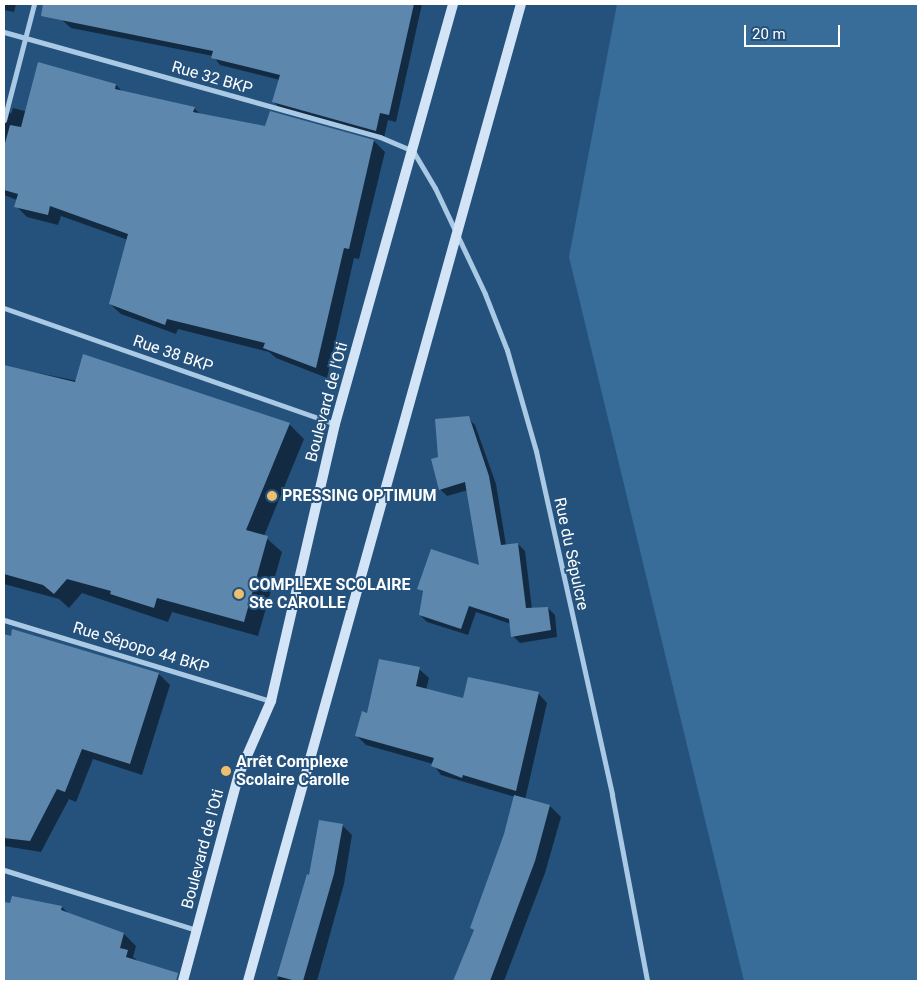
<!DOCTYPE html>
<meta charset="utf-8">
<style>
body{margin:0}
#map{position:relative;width:922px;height:985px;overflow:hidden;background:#25527c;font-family:Roboto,sans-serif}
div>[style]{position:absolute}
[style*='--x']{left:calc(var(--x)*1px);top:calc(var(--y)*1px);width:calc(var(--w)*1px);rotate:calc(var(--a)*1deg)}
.green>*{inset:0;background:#386c99}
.shadow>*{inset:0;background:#0007}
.building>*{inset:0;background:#5d87ad}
.street>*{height:5px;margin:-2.5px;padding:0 2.5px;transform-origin:2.5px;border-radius:2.5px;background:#a9c9e5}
.secondary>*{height:10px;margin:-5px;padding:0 5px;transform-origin:5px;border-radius:5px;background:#d2e4f5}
.dots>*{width:14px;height:14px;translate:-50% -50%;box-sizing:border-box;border:2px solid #25527c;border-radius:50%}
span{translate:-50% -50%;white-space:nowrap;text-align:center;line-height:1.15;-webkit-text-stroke:4px #25527c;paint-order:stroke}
.street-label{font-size:16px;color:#fff}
.poi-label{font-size:16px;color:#fff;font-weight:700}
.left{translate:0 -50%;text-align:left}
.frame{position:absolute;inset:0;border:5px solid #fff;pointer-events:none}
.scale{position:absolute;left:744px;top:25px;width:96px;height:22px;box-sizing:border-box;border:2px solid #fff;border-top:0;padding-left:6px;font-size:15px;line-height:18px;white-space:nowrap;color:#fff;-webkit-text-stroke:4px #25527c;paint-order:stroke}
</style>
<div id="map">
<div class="green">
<div style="clip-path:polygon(617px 4px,918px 4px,918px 981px,744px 981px,569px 257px)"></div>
</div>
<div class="shadow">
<div style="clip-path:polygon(4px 4px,16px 4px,14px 12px,4px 10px)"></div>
<div style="clip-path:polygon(65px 4px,422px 4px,396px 122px,388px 120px,384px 138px,281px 110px,274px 102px,280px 80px,220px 65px,213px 56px,71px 28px,63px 21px)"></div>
<div style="clip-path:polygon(116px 85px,123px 92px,194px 108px,200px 114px,266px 127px,374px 141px,385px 152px,359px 259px,354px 258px,327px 378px,276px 358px,269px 352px,178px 329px,176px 334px,121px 314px,110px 304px,128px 240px,61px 216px,58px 225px,27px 217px,16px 206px,17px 200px,4px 195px,4px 106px,11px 114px,13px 108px,32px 113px)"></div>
<div style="clip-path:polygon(4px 366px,289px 424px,304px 439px,264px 536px,282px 552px,258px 636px,172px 612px,168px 622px,82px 593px,69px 608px,59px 599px,4px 584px)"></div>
<div style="clip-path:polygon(468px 418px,475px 425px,496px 484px,506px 545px,518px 544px,525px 551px,532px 609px,548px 608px,555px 615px,557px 637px,520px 643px,513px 636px,511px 624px,476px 612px,468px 635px,427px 622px,420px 615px,424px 593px,419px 588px,481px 567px,468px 490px,447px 496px,440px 489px,440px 458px)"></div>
<div style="clip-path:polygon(4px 635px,159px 674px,170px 685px,142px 775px,93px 759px,76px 802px,69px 799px,41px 852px,4px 846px)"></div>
<div style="clip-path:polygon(419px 669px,429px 678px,426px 690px,463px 699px,538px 693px,547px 703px,525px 800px,550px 806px,561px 817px,545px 873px,504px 981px,455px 981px,475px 931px,471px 928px,505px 835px,515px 797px,441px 775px,433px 764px,366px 745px,356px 735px,368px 714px)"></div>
<div style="clip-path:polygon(342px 825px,352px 835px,344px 884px,317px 981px,277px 981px,308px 876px,310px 877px)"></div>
<div style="clip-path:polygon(4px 903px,62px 907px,69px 914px,124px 934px,136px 946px,133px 957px,164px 981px,4px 981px)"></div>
</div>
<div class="building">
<div style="clip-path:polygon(43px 4px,414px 4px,389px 115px,380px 113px,376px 131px,272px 102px,280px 75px,211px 58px,213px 51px,41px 16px)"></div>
<div style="clip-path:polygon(38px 62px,116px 84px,115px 89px,195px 107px,193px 112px,265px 126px,270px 111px,374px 140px,349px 249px,344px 248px,316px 368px,263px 348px,265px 343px,167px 319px,165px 325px,109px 304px,128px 234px,50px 206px,48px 215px,14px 207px,18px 194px,4px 190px,4px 147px,10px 125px,21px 127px)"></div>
<div style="clip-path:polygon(83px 354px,290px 423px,246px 530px,268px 536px,244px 622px,157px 598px,154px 608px,110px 594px,111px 591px,67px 579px,54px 594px,43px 585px,4px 574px,4px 365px,75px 382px)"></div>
<div style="clip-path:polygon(469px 416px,489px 476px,501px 545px,518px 543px,526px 608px,548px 607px,551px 630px,511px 637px,509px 619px,469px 606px,461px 629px,419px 615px,423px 591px,417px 589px,431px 549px,479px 565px,465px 482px,439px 490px,431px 459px,438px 457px,435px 419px)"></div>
<div style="clip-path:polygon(12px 629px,159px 673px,130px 764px,82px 749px,65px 792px,57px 789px,30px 841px,4px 838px,4px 634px,11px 636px)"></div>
<div style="clip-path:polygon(379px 659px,420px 667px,416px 686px,463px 698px,468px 677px,539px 692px,516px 791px,463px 775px,462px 778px,431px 766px,434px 758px,355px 736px,362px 711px,367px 713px)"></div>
<div style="clip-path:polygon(514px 795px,550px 805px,535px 861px,490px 981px,453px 981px,474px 930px,470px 928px,504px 834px)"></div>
<div style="clip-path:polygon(319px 820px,343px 824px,334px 874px,303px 981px,296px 981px,277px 976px,307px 874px,309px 875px)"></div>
<div style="clip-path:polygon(12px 896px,62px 906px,61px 910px,124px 933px,120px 948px,128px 950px,126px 957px,178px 973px,176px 981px,4px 981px,4px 902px,10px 903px)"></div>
</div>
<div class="street">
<div style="--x:4;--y:32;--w:390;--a:15.6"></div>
<div style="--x:380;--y:137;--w:36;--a:23"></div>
<div style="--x:413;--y:151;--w:43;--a:59.3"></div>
<div style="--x:435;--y:188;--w:117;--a:64.7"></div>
<div style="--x:485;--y:294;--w:60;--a:68.6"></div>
<div style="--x:507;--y:350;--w:105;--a:74"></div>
<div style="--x:536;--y:451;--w:352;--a:77.5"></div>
<div style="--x:612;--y:795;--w:189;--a:79.3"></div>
<div style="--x:4;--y:120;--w:120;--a:-75.5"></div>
<div style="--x:4;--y:308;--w:351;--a:19.3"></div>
<div style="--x:4;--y:620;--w:279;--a:16.9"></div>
<div style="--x:4;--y:870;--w:202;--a:17.3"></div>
</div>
<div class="secondary">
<div style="--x:183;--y:981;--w:214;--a:-74.9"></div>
<div style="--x:239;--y:774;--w:80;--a:-66.3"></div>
<div style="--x:271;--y:701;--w:284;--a:-77"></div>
<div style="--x:335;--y:424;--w:436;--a:-74.3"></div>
<div style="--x:248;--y:981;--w:1014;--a:-74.39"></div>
</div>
<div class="dots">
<div style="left:272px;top:496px;background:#eebf6d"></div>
<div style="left:239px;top:594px;background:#eebf6d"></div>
<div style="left:226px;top:771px;background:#eebf6d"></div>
</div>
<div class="street-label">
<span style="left:212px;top:78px;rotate:16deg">Rue 32 BKP</span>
<span style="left:173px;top:354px;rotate:19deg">Rue 38 BKP</span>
<span style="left:327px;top:402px;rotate:-75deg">Boulevard de l'Oti</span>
<span style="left:571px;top:554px;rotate:78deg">Rue du Sépulcre</span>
<span style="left:141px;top:648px;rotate:17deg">Rue Sépopo 44 BKP</span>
<span style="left:203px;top:849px;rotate:-75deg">Boulevard de l'Oti</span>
</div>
<div class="poi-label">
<span class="left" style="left:282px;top:496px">PRESSING OPTIMUM</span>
<span class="left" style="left:249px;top:594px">COMPLEXE SCOLAIRE<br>Ste CAROLLE</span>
<span class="left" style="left:236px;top:771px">Arrêt Complexe<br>Scolaire Carolle</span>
</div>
<div class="frame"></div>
<div class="scale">20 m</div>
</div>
